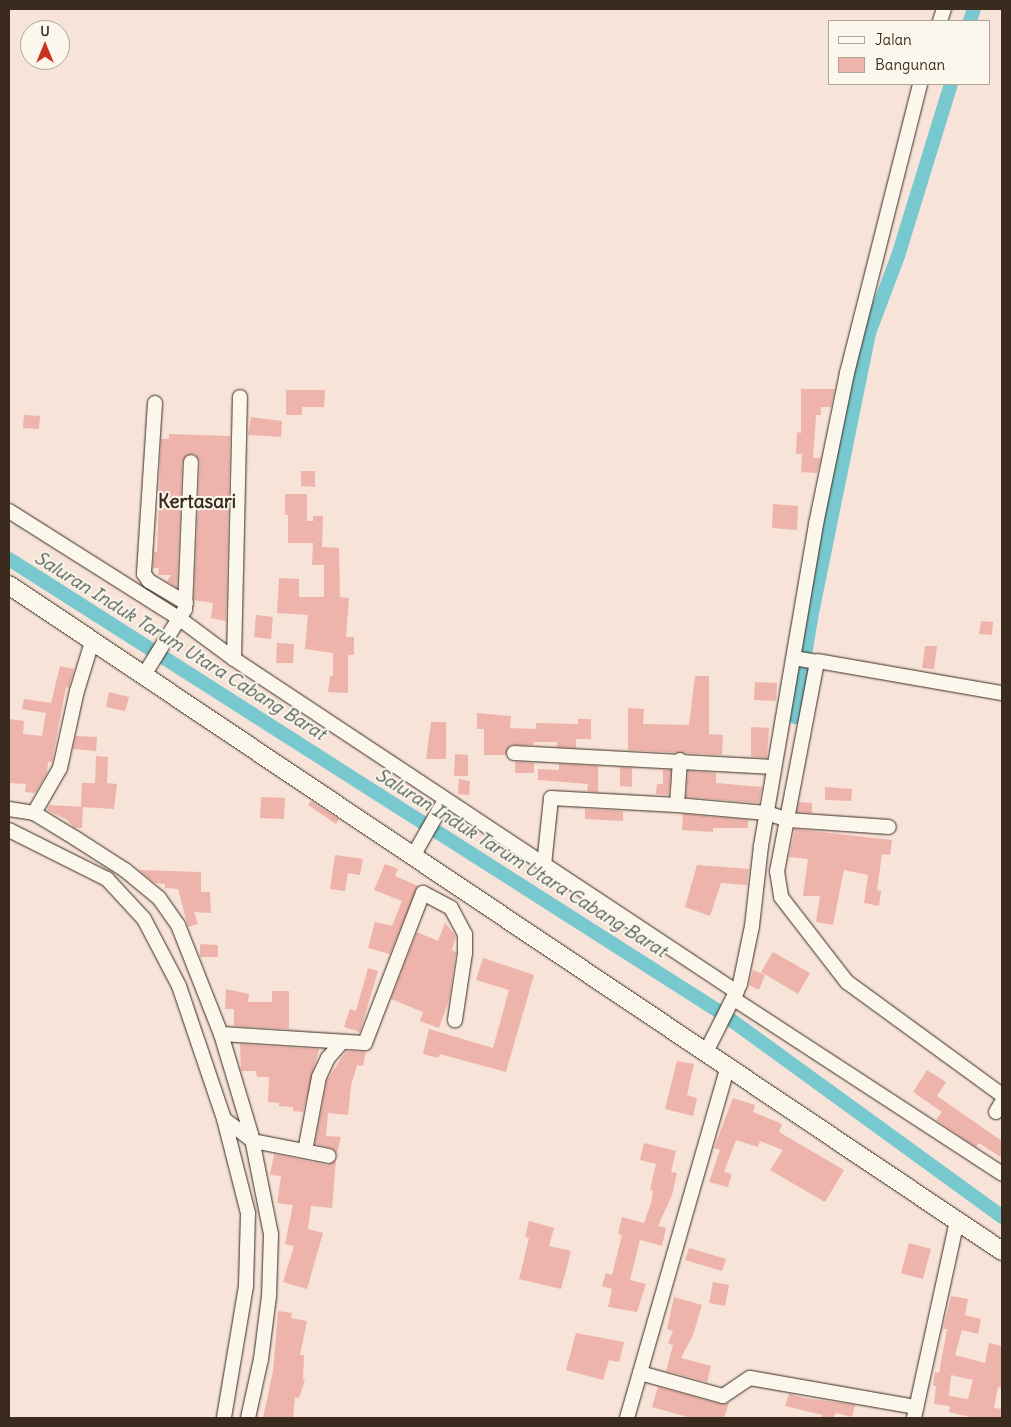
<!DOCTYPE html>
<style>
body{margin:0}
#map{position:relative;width:1011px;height:1427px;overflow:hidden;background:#f7e3d8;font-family:Delius,sans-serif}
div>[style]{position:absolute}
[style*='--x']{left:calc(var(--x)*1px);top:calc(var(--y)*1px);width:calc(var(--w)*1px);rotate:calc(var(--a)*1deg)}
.canal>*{height:14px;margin:-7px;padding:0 7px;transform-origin:7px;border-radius:7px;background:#77c8cf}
.building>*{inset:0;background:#eeb3aa}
.roads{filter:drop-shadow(0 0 1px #3b2a1e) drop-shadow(0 0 1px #3b2a1e)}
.minor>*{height:14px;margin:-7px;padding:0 7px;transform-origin:7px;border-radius:7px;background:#fbf7ec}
.major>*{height:18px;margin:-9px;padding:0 9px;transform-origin:9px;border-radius:9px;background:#fbf7ec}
span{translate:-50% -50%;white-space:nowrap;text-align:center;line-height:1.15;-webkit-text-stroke:4px #fbf7ec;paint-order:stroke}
.water-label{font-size:18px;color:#4d5953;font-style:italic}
.quarter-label{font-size:19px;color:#3b2a1e;font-weight:700}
.frame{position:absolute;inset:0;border:10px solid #3b2a1e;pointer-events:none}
.legend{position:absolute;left:828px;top:20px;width:162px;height:65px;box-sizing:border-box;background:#fbf7ec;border:1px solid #aea59a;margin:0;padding:6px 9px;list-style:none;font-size:15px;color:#3b2a1e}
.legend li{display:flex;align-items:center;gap:10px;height:25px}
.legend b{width:25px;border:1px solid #aea59a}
.north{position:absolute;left:20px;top:20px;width:50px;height:50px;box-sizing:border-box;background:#fbf7ec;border:1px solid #aea59a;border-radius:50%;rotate:0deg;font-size:14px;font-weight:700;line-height:20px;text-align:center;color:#3b2a1e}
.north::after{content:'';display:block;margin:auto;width:18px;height:22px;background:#c8321e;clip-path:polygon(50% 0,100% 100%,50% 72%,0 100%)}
</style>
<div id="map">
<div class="canal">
<div style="--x:970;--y:21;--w:13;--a:-72"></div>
<div style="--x:9;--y:559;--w:847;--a:32.51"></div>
<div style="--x:723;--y:1014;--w:345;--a:36"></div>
<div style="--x:795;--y:717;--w:100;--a:-80.8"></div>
<div style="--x:811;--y:618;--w:291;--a:-78.5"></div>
<div style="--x:869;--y:333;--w:82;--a:-69.4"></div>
<div style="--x:898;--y:256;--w:180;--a:-72.9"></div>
</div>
<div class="building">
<div style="clip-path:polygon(801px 389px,835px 389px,831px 407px,821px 407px,821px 415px,816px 415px,813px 458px,821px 458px,817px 473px,801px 472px,802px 454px,796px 454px,797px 432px,801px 433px)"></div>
<div style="clip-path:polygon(286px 390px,325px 390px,324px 407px,302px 407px,302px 415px,286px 415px)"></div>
<div style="clip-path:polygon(24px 415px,40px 416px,39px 429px,23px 428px)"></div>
<div style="clip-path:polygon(251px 417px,282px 421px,281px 437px,248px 435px)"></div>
<div style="clip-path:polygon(169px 434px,230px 436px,226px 621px,211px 618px,213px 603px,194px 600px,200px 462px,195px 454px,187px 455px,182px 462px,177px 588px,167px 581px,171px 575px,158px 575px,159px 568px,153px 568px,154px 552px,157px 552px,161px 439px,169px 439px)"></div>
<div style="clip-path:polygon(301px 471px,315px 471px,315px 487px,301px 486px)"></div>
<div style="clip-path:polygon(285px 494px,307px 494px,307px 521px,313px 521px,313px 516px,323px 516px,322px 547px,339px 548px,340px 597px,349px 598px,346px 637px,354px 637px,354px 655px,348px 655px,348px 693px,328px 692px,330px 676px,333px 676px,333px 653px,305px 649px,308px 615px,277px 613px,279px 578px,299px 579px,299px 597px,324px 597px,324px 565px,312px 565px,313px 543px,288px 543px,288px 515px,285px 515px)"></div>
<div style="clip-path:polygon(773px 504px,798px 506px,797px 530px,772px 528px)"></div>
<div style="clip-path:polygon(256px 615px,273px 617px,271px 639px,254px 637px)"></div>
<div style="clip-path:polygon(981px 621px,993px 622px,992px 635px,979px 634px)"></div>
<div style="clip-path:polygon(277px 643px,294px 644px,293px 663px,276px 663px)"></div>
<div style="clip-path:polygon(925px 646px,937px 646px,934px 669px,922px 668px)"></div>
<div style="clip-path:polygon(60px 666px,74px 669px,69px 688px,66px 687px,52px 762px,48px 762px,47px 773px,35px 793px,25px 792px,26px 784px,9px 783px,9px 719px,24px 721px,23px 734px,42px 736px,46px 713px,22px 709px,24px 699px,51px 703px)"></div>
<div style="clip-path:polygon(695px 676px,709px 676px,709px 734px,723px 735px,722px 755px,628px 750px,628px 708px,644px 709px,643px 724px,689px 725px)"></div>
<div style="clip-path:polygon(755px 682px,777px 683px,776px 701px,754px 700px)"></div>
<div style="clip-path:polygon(109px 692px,129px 697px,125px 711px,106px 707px)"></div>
<div style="clip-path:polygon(477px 713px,511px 716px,510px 728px,536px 729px,536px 723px,578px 724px,578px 719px,591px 719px,591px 739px,576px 739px,576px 748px,557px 747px,557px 742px,534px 742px,534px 745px,510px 745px,506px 755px,484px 755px,484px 729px,477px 729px)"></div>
<div style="clip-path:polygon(431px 722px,446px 722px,446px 759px,426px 759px)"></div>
<div style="clip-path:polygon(751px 727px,769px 728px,767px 758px,751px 757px)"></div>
<div style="clip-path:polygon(76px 736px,97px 737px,96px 751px,73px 749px)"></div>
<div style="clip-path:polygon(455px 754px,468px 755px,468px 776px,454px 776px)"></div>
<div style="clip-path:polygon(96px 756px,108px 757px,107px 783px,117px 784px,114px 809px,81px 807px,82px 783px,95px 783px)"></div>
<div style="clip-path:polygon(515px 762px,534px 763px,534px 773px,515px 773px)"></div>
<div style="clip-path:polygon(559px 764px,598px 766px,598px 792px,587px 791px,588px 784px,538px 780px,538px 769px,559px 770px)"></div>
<div style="clip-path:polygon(620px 767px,632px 768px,632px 787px,620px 786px)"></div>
<div style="clip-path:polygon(663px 770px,671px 770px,669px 795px,656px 794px,657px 784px,663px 784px)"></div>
<div style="clip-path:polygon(688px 771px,716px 773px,716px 783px,762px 787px,759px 803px,686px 797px)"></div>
<div style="clip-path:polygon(459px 779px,470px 781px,469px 795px,458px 794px)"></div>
<div style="clip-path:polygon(825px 787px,852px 789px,851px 801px,825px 800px)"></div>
<div style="clip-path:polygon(261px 797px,285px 798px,284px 819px,260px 818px)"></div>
<div style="clip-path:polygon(311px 801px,339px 819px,336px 824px,308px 805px)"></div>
<div style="clip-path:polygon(799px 802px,812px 803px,812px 813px,797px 812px)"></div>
<div style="clip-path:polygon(49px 805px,83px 807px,82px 828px,75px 828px,66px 819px,48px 811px)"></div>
<div style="clip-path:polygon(585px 809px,623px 811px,623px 821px,585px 819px)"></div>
<div style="clip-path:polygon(683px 814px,748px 820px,748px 828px,713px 828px,713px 832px,682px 830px)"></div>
<div style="clip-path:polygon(795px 829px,892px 840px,890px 855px,882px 854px,877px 890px,881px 891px,879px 906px,864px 903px,868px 875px,844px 870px,833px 925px,816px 922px,820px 896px,803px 896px,808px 859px,789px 857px)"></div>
<div style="clip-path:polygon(335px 855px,363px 859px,360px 875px,348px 873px,345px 891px,330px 889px)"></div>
<div style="clip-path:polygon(385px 864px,398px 869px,395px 876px,418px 886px,390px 954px,368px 948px,375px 922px,392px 926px,402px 901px,374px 890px)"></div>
<div style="clip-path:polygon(697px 865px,749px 869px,747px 885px,721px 883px,710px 916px,685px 907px)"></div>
<div style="clip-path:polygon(139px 870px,201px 872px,201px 892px,210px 892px,211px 913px,194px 912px,198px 924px,188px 927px,178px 889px,165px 888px,165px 884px,155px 883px)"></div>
<div style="clip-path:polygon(445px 923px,456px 936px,452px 950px,456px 952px,449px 1000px,439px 1028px,420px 1021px,423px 1012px,391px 999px,417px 932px,438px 941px)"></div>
<div style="clip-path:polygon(200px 944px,218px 945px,218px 957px,200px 957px)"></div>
<div style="clip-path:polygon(773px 952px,810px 973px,798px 994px,761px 972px)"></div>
<div style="clip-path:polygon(483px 958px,534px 975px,506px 1072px,440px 1054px,438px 1058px,423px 1054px,429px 1029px,493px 1048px,509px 990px,476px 980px)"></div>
<div style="clip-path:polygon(368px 968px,378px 971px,360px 1032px,344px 1027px,350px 1009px,356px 1011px)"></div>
<div style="clip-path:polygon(753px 970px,765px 975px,759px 990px,749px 985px)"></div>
<div style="clip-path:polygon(226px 989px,249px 994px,248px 1002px,272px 1002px,272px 991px,289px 991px,289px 1029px,234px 1026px,234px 1009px,225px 1009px)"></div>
<div style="clip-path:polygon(240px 1044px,319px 1049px,303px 1112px,293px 1111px,293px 1107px,279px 1106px,279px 1103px,268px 1102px,269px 1077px,257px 1077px,256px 1071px,241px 1071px)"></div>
<div style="clip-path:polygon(346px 1051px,366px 1052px,363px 1066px,357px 1065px,351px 1086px,348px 1115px,328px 1113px,326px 1136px,341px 1137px,337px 1153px,331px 1148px,315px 1144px,327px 1080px)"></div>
<div style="clip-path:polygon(677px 1061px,694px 1064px,687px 1095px,697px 1098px,693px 1116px,665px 1109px)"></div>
<div style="clip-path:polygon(927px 1070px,946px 1082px,937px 1096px,1002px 1141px,1002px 1158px,979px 1143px,976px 1147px,936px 1120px,942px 1112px,913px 1092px)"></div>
<div style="clip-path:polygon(733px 1098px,755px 1105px,753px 1112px,782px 1124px,779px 1132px,844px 1170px,825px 1202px,770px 1170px,783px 1150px,760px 1141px,758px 1147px,736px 1140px,724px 1172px,732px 1174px,728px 1187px,709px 1182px,720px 1150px,714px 1148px)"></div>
<div style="clip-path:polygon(644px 1143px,676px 1151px,671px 1172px,677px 1173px,672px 1195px,658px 1226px,666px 1228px,662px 1246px,640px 1240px,630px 1280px,646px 1284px,637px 1312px,608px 1307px,612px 1289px,602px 1286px,606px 1273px,612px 1275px,622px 1235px,618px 1234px,622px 1217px,644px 1223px,651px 1203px,653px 1191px,650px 1190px,656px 1164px,640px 1160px)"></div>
<div style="clip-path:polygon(274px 1154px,327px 1165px,336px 1160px,332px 1208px,311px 1206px,308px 1229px,323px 1233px,307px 1289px,283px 1282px,294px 1246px,285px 1244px,293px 1205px,277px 1203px,281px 1176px,270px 1175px)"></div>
<div style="clip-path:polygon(529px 1221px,554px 1228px,549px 1246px,571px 1251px,561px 1289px,519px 1279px,529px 1238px,525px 1237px)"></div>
<div style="clip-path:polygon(909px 1243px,931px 1249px,923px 1279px,901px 1273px)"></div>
<div style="clip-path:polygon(689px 1248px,726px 1259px,722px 1271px,685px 1260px)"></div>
<div style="clip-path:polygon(713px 1282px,729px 1285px,725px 1306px,709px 1303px)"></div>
<div style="clip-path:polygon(evenodd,951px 1296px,968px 1299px,965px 1315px,981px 1319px,978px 1334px,962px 1330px,955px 1355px,985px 1363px,989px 1343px,1002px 1346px,1002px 1388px,998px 1387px,994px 1408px,1002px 1409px,1002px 1418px,974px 1418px,949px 1412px,950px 1406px,934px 1404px,936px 1386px,933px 1386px,935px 1372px,939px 1373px,947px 1329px,943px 1329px,951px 1296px,951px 1375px,973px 1380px,968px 1399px,949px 1396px,951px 1375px)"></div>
<div style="clip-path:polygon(674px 1297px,702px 1305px,693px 1335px,681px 1358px,711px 1366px,707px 1382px,666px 1371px,673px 1345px,668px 1343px,673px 1331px,667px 1329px)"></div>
<div style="clip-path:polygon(278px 1311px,292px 1313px,291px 1318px,307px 1321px,300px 1355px,304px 1355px,303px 1379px,305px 1380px,299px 1398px,295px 1397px,293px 1418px,263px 1418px,273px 1371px)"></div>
<div style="clip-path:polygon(576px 1333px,624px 1342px,619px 1362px,609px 1360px,603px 1380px,566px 1370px)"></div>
<div style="clip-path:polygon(658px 1387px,721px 1404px,729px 1403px,724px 1418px,691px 1418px,652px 1407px)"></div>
<div style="clip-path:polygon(789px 1394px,805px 1398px,855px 1405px,852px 1417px,836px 1413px,833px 1418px,821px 1418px,822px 1415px,785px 1406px)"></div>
</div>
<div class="roads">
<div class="minor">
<div style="--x:940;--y:21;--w:13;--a:-72"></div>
<div style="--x:155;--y:403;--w:171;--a:93.7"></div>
<div style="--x:144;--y:574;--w:9;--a:54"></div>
<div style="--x:149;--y:581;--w:43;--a:30.7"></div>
<div style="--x:9;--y:511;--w:202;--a:32.3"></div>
<div style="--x:180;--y:619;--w:67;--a:36.5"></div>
<div style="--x:234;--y:659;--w:603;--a:33.51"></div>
<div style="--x:794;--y:658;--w:23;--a:10"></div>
<div style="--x:817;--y:662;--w:213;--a:100.8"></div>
<div style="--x:777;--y:871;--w:26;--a:81"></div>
<div style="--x:781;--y:897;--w:108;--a:52.2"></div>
<div style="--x:847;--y:982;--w:192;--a:36.1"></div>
<div style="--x:234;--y:659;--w:262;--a:-88.7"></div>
<div style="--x:818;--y:661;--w:187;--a:9.9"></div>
<div style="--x:144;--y:675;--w:78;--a:-58.2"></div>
<div style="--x:185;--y:609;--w:147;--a:-87.7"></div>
<div style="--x:514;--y:753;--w:260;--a:3.1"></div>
<div style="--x:680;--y:760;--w:45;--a:93.8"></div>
<div style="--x:677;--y:805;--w:90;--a:5.1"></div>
<div style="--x:767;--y:813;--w:22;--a:18"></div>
<div style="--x:788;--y:820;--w:101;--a:4"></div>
<div style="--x:9;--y:809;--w:25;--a:9"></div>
<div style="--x:34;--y:813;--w:48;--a:31.4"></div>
<div style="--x:75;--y:838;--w:59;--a:32.6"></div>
<div style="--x:125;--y:870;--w:44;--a:39.5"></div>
<div style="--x:159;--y:898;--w:33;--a:55"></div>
<div style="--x:178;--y:925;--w:117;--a:68.5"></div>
<div style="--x:221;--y:1034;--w:104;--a:73.3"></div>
<div style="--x:251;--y:1134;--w:102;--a:78.7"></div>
<div style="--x:271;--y:1234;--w:62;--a:91.8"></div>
<div style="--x:269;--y:1296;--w:64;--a:97.2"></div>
<div style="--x:261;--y:1359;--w:60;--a:102.4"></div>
<div style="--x:34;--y:813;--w:52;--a:-60"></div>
<div style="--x:60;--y:768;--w:79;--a:-77.6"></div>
<div style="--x:77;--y:691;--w:51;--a:-73"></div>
<div style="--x:9;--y:830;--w:110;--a:26.6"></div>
<div style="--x:107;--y:879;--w:54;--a:47.2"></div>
<div style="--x:144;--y:919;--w:76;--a:62.4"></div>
<div style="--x:179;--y:986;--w:140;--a:71.3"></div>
<div style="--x:224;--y:1119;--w:97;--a:75.7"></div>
<div style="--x:248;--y:1213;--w:73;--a:91.6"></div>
<div style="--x:246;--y:1286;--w:134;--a:99.5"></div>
<div style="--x:413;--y:856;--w:64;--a:-60.3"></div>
<div style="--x:544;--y:865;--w:67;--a:-84"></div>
<div style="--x:551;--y:798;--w:126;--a:3.2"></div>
<div style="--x:734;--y:999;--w:320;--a:33.1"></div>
<div style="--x:221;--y:1034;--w:144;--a:3.6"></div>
<div style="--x:365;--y:1043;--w:161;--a:-68.9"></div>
<div style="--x:423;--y:893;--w:32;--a:28"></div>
<div style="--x:451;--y:908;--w:30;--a:62"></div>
<div style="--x:465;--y:934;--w:19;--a:90"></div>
<div style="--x:465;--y:953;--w:68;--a:98.5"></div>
<div style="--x:706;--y:1052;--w:76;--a:-63.4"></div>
<div style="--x:740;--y:984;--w:59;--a:-78.3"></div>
<div style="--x:752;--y:926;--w:81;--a:-83.6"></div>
<div style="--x:761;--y:846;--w:327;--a:-80.3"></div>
<div style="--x:816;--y:524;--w:154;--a:-78.4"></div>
<div style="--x:847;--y:373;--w:298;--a:-75.8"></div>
<div style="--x:996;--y:1112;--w:12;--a:-59"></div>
<div style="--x:224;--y:1119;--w:36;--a:37"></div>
<div style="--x:253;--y:1141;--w:77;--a:11.2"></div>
<div style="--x:305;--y:1151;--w:75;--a:-79.3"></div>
<div style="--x:319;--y:1077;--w:21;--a:-65"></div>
<div style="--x:328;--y:1058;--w:18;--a:-49"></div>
<div style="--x:640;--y:1373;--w:86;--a:15.5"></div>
<div style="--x:723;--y:1396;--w:32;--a:-34"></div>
<div style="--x:750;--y:1378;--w:169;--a:9.9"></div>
<div style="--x:627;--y:1418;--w:366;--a:-74"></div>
<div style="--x:914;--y:1418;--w:203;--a:-77.7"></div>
</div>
<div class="major">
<div style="--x:9;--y:585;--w:1196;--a:33.85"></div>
</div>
</div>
<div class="water-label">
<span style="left:180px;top:646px;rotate:32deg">Saluran Induk Tarum Utara Cabang Barat</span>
<span style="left:521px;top:863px;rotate:32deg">Saluran Induk Tarum Utara Cabang Barat</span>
</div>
<div class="quarter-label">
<span style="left:197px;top:502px">Kertasari</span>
</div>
<div class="frame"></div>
<ul class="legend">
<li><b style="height:6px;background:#fbf7ec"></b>Jalan</li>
<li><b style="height:14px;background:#eeb3aa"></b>Bangunan</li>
</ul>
<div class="north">U</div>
</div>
